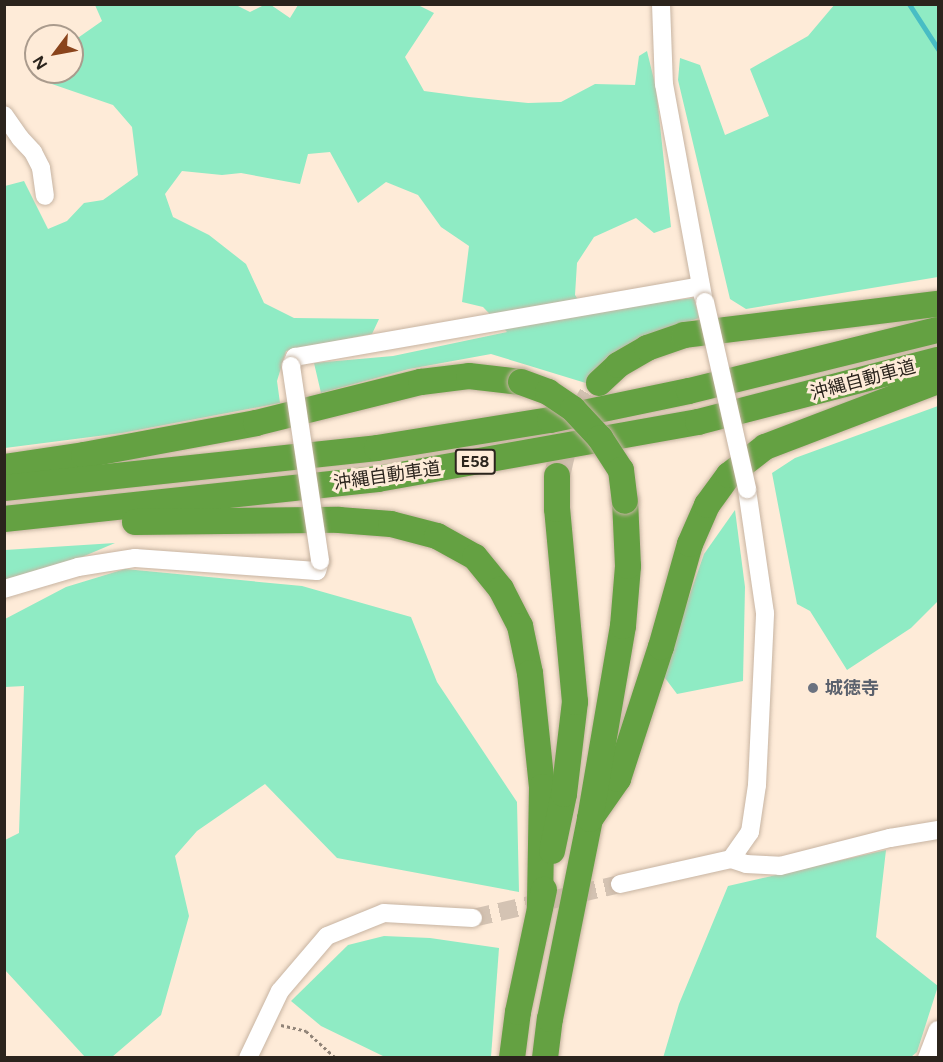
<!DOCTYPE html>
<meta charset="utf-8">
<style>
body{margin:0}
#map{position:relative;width:943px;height:1062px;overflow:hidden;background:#feebd8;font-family:Figtree,"Noto Sans JP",sans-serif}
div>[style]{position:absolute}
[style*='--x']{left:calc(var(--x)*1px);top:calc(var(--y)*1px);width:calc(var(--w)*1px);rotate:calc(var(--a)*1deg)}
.green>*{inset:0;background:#8febc4}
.stream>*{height:5px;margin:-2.5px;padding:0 2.5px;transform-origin:2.5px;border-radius:2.5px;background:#48bdc4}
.minor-tunnel>*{height:18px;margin-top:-9px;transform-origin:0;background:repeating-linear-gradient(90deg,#d4c3b3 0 18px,transparent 0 27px)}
.highway-tunnel>*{height:26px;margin-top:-13px;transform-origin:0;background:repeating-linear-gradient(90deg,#d4c3b3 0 26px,transparent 0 39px)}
.path>*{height:3px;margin-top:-1.5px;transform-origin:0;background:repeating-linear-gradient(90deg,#918478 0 3px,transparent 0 6px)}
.roads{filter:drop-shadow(0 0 2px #c7b4a2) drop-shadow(0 0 2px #c7b4a2)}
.minor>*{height:18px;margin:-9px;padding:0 9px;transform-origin:9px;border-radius:9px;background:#fff}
.highway>*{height:26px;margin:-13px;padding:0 13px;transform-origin:13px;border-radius:13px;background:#64a142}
.bridges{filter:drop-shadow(0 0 2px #c7b4a2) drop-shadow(0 0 2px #c7b4a2)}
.minor-bridge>*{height:18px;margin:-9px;padding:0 9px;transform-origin:9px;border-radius:9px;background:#fff}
.highway-bridge>*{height:26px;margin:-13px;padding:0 13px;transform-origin:13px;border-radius:13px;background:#64a142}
.dots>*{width:16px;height:16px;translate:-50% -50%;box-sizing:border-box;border:3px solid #feebd8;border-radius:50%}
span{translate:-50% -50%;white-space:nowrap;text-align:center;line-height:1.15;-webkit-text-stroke:6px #feebd8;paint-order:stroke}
.shield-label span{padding:2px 4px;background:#feebd8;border:2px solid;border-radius:4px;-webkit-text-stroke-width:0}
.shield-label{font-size:16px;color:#2b241d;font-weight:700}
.street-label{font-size:18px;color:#2b241d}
.worship-label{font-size:18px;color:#5b616d;font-weight:700}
.left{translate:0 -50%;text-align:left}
.frame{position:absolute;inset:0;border:6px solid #2b241d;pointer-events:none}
.north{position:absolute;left:24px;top:24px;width:60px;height:60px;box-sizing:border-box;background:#feebd8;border:2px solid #aa9b8d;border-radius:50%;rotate:238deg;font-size:16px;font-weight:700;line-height:24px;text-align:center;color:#2b241d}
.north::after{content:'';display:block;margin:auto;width:21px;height:27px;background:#8a441c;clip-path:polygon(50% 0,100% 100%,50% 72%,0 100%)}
</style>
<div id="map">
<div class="green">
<div style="clip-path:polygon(234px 4px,250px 12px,264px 5px,271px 5px,290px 18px,298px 5px,418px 5px,434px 13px,405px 57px,424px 91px,469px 97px,528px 103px,561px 102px,595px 84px,635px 85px,639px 56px,647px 51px,656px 88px,671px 227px,654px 233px,636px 218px,594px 237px,577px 263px,575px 295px,586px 311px,694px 298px,699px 318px,641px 339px,589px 384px,491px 354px,409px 369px,321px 393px,314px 363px,393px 356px,507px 332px,483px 307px,462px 302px,469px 246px,441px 227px,418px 195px,386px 182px,358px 203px,330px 152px,308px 154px,300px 184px,241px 173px,222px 175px,182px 171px,165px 194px,173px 217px,209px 235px,246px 264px,264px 303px,294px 318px,379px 319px,372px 334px,286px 351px,277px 381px,280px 403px,122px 433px,5px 448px,5px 186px,24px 181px,48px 229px,67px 221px,84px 203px,103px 200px,138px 175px,132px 127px,113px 105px,49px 83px,45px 72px,72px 72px,72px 42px,102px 21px,95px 5px)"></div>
<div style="clip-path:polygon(835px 4px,938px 5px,938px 277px,746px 309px,730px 299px,678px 80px,680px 58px,700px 65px,725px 135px,769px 116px,750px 69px,808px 36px)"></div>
<div style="clip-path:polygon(938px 406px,938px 601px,911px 628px,847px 670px,810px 611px,797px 604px,772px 473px,795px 458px)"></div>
<div style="clip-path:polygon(735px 510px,745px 587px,743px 681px,677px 694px,662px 674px,704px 554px)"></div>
<div style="clip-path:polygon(115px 543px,75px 560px,5px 581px,5px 550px)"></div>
<div style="clip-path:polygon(125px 569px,302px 586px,411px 617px,437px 682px,517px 802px,519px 892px,337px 858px,265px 784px,197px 831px,175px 856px,189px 916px,161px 1015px,112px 1057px,85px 1057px,5px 970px,5px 840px,19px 833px,24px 686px,5px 687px,5px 619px,66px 587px)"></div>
<div style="clip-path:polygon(886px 850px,876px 937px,938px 986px,917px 1052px,911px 1057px,663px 1058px,679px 1004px,728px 886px)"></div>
<div style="clip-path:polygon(384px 936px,430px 938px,499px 948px,491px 1057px,385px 1057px,321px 1026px,291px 1001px,348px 945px)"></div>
</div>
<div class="stream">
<div style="--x:909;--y:4;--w:54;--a:57.2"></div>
</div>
<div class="minor-tunnel">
<div style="--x:473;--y:918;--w:151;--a:-13"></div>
</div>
<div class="highway-tunnel">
<div style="--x:557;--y:476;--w:26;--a:-77"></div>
<div style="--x:563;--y:451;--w:36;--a:-66"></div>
<div style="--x:578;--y:418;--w:41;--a:-59"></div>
</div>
<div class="path">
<div style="--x:281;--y:1025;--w:26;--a:13"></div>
<div style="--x:306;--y:1031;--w:40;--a:42"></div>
</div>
<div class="roads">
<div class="minor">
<div style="--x:661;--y:4;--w:80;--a:87.9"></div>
<div style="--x:664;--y:84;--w:216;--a:79.6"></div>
<div style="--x:4;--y:115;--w:28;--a:55"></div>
<div style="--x:20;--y:138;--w:19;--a:47"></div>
<div style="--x:33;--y:152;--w:18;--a:63"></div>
<div style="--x:41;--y:168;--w:28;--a:82"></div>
<div style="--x:291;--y:366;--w:10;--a:-66"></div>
<div style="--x:295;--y:357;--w:412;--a:-9.9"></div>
<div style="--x:4;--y:589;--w:77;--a:-16.6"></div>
<div style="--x:78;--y:567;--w:58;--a:-9"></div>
<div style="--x:135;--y:558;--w:182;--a:4.1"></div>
<div style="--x:317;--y:571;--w:10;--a:-73"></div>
<div style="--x:731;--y:859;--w:16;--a:18"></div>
<div style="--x:746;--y:864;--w:34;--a:3"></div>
<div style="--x:780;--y:866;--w:114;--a:-14.3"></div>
<div style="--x:890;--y:838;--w:49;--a:-9.5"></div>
<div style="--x:620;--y:884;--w:114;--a:-12.7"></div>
<div style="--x:731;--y:859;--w:33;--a:-55"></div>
<div style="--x:750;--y:832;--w:48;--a:-81.5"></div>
<div style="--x:757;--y:785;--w:172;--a:-87.3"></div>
<div style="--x:765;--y:613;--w:125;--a:-98.3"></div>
<div style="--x:248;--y:1058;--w:74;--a:-64.5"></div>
<div style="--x:280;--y:991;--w:72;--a:-49.5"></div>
<div style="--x:327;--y:936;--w:61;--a:-22"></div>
<div style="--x:384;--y:913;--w:89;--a:3.2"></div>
<div style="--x:927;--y:1058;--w:30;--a:-69"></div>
</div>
<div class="highway">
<div style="--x:599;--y:383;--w:26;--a:-43"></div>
<div style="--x:618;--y:365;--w:34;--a:-30"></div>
<div style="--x:647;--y:348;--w:39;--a:-19"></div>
<div style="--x:684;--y:335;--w:256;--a:-7"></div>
<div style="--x:4;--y:467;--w:81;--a:-8.5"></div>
<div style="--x:84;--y:455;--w:175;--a:-10.5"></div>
<div style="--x:256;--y:423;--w:170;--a:-14"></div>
<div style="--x:421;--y:382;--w:48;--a:-7.1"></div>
<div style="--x:469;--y:376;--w:52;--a:6.6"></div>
<div style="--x:4;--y:488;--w:375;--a:-6.1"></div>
<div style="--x:377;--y:448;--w:175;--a:-9.2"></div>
<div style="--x:550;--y:420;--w:142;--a:-11.8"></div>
<div style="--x:689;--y:391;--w:256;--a:-13.8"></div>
<div style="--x:4;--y:519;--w:376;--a:-6.1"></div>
<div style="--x:378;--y:479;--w:325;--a:-10.1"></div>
<div style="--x:698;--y:422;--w:248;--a:-14.5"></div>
<div style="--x:135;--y:522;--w:204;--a:-0.6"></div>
<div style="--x:339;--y:520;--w:52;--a:4.4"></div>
<div style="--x:391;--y:524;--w:48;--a:14.6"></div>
<div style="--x:437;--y:536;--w:43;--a:28.9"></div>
<div style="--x:475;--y:557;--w:41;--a:50.9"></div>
<div style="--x:501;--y:589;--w:42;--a:62.8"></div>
<div style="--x:520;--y:626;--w:48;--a:78"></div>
<div style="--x:530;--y:673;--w:115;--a:84"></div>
<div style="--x:542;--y:787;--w:120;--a:91"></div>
<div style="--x:590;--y:819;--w:49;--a:-55"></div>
<div style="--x:618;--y:779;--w:139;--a:-72"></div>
<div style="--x:661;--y:647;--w:107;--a:-74.3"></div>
<div style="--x:690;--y:544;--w:43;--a:-66.4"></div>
<div style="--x:707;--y:505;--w:37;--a:-54"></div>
<div style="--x:729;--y:475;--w:46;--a:-37.9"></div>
<div style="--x:765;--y:447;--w:185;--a:-20.9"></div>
<div style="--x:552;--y:851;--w:58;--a:-78.1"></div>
<div style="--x:564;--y:794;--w:93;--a:-83.2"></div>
<div style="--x:575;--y:702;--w:194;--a:-95.3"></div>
<div style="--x:557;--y:509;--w:33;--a:-90"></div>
<div style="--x:512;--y:1058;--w:46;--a:-82.6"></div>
<div style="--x:518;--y:1012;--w:125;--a:-78"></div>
<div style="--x:545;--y:1058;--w:39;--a:-83"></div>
<div style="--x:550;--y:1019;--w:204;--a:-78.7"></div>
<div style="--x:590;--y:819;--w:196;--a:-80.3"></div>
<div style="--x:623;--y:626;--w:60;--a:-85.2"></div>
<div style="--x:628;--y:566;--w:65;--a:-92.6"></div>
</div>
</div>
<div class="bridges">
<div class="minor-bridge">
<div style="--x:705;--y:302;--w:192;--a:77.3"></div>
<div style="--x:291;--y:366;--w:197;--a:81.5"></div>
</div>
<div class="highway-bridge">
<div style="--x:521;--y:382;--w:29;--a:20"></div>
<div style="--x:548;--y:392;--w:30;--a:34"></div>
<div style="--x:573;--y:409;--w:40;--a:47"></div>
<div style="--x:600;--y:438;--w:38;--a:57"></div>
<div style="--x:621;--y:470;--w:31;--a:83"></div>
</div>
</div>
<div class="dots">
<div style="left:813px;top:688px;background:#6b7280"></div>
</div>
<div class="shield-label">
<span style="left:475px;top:462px">E58</span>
</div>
<div class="street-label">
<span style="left:863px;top:380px;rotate:-15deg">沖縄自動車道</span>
<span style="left:387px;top:476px;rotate:-8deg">沖縄自動車道</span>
</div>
<div class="worship-label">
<span class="left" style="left:825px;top:688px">城徳寺</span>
</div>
<div class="frame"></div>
<div class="north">N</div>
</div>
